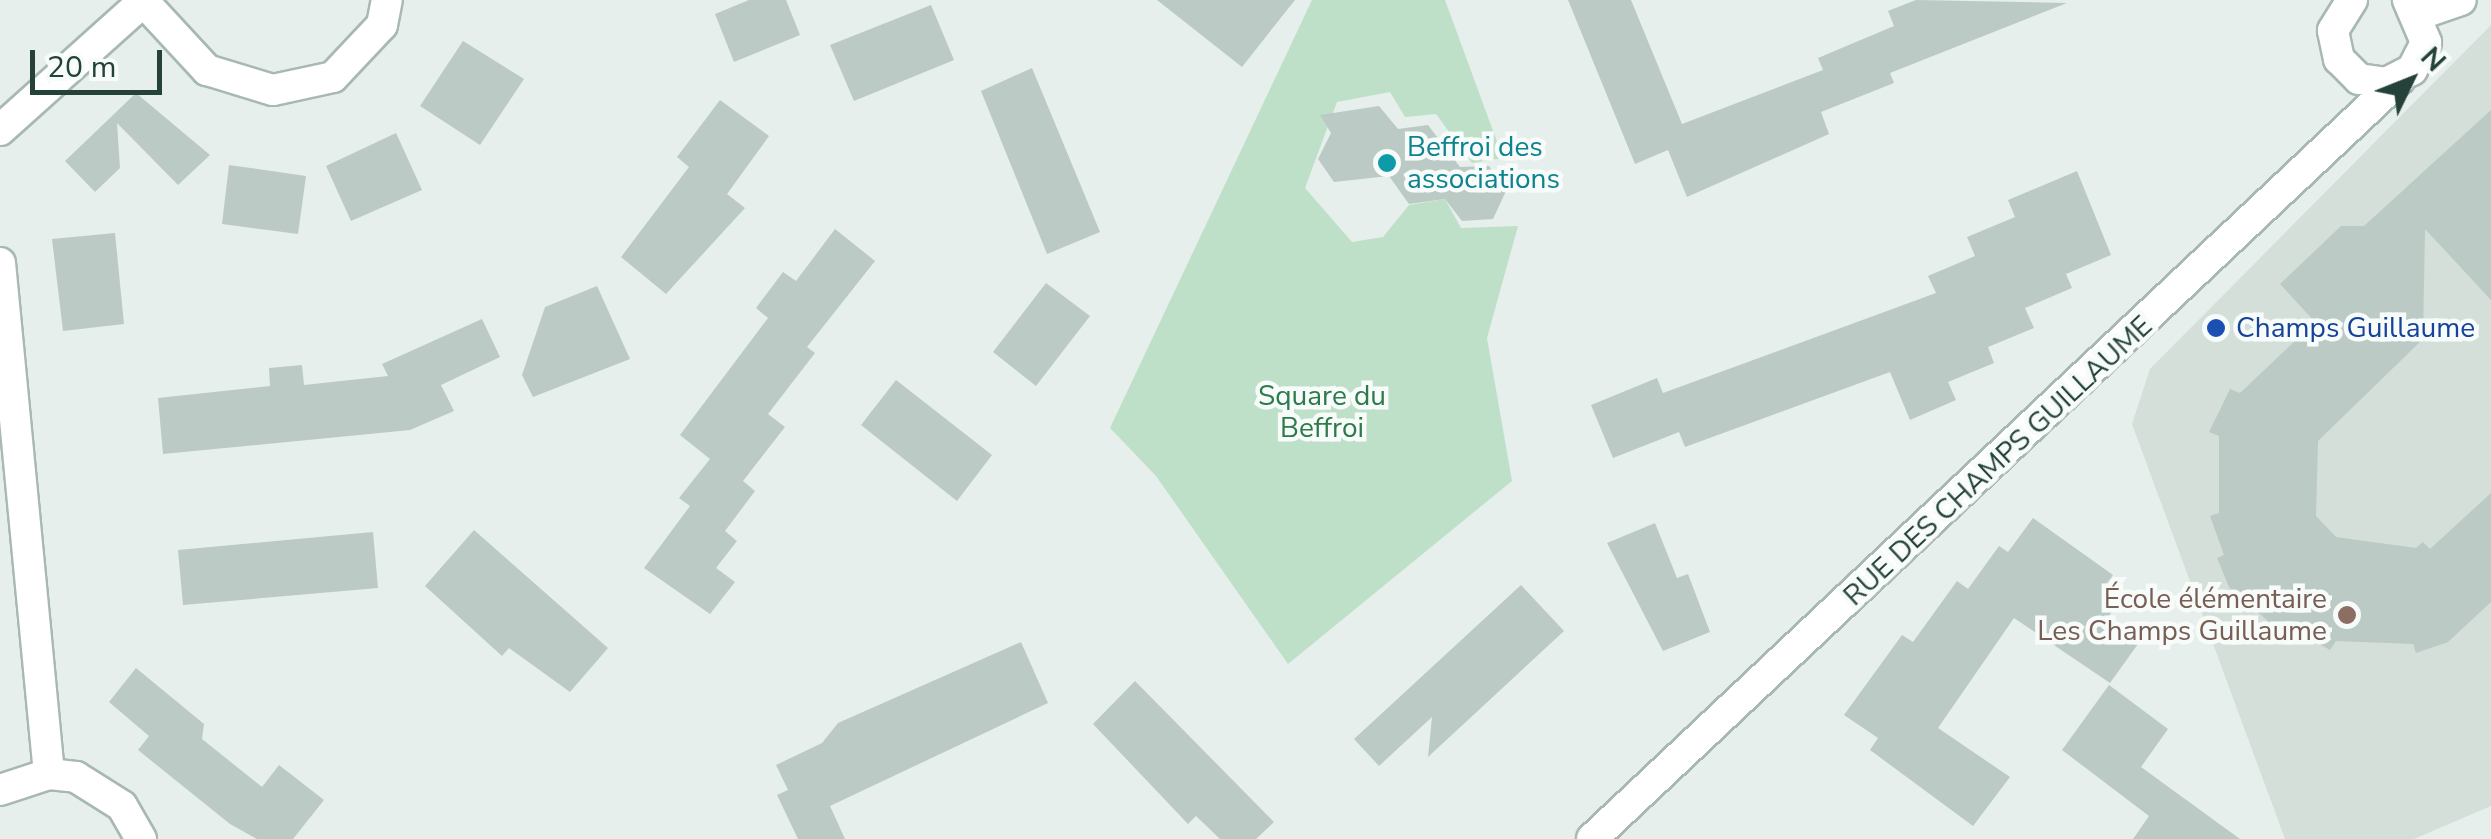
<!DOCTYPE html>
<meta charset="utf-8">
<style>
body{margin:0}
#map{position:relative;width:2491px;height:839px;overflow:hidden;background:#e6efeb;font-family:"Nunito Sans",sans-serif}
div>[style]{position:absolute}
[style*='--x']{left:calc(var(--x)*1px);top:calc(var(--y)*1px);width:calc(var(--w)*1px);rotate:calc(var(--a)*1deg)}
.built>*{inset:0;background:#d4dfda}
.green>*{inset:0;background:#bfe0c8}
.building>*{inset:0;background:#bbcac4}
.roads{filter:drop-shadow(2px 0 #a8b8b2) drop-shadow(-2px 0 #a8b8b2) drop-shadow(0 2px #a8b8b2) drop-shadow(0 -2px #a8b8b2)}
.minor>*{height:30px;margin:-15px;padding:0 15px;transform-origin:15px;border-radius:15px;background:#fff}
.dots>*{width:28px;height:28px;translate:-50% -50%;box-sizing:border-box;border:5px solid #f7fbf9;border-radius:50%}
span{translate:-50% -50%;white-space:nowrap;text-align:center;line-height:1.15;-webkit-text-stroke:9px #f7fbf9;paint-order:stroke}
.culture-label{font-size:28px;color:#0d838f}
.left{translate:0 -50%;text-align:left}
.transit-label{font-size:28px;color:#164399}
.park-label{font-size:28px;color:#2d7a4b}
.street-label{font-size:28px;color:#24423a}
.education-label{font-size:28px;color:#785e54}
.right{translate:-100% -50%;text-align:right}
.north{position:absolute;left:2361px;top:30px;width:100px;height:100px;-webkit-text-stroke:8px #f7fbf9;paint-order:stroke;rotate:47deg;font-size:28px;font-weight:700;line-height:40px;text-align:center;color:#24423a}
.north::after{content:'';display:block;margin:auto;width:35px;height:45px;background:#24423a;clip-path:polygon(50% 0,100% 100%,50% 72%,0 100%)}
.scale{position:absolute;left:30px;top:50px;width:132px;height:45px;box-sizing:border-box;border:5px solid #24423a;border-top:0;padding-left:12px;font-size:30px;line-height:35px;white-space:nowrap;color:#24423a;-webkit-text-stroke:8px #f7fbf9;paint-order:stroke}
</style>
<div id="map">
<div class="built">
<div style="clip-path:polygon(2491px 25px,2491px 806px,2414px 839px,2285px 839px,2132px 424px,2150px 369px)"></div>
</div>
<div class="green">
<div style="clip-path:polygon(1312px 0,1445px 0,1503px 158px,1472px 163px,1436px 114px,1405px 117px,1390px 92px,1337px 102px,1305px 188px,1352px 242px,1383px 237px,1409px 205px,1445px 199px,1461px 228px,1518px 226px,1487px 338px,1512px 481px,1288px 664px,1156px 476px,1110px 428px)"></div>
</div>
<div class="building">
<div style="clip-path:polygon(749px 0,786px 0,800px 35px,734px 62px,715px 14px)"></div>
<div style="clip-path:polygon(1157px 0,1295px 0,1242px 67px)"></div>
<div style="clip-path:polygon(1568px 0,1631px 0,1682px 124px,1823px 70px,1818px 58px,1894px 26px,1888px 11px,1916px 0,2067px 3px,1890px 73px,1894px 83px,1821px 112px,1829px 134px,1687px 197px,1668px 150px,1635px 164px)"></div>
<div style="clip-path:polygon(931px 5px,954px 60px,854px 101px,830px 45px)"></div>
<div style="clip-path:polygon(463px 41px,524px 79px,480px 145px,420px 106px)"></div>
<div style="clip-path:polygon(1032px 68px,1100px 232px,1047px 254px,981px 91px)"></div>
<div style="clip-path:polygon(136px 93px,210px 155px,178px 185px,117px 123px,120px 168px,95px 192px,65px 161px)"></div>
<div style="clip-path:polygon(720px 100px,769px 136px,727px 194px,745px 208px,666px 294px,621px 257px,689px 167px,677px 157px)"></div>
<div style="clip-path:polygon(1379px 106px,1398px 129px,1428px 125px,1460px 167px,1489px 166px,1506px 191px,1493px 219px,1462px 221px,1445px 199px,1409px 204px,1389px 176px,1334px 182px,1318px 159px,1331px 133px,1320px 115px)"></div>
<div style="clip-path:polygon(2491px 110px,2491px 300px,2425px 229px,2423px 339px,2318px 441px,2316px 516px,2336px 537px,2416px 548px,2423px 542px,2430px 549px,2491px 493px,2491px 602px,2448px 642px,2416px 653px,2413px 644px,2336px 641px,2330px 650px,2291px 628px,2286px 637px,2229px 587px,2217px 558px,2224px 555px,2210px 516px,2219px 513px,2219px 436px,2209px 432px,2230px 389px,2240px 393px,2315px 322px,2280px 284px,2341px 226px,2364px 226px)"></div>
<div style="clip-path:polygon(396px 133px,422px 190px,351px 221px,326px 166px)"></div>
<div style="clip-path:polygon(229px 165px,306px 176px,298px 234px,222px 224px)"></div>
<div style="clip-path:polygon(2077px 171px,2111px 255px,2066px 274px,2072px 288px,2025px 308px,2034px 328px,1988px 347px,1994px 363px,1948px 382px,1956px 400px,1910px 420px,1890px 372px,1685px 447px,1679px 432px,1613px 458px,1591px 405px,1657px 378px,1663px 393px,1936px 293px,1928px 276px,1975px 256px,1967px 237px,2015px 217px,2008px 200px)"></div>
<div style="clip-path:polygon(835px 229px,875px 261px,807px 347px,815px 353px,768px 414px,785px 427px,743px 481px,755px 491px,725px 531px,737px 541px,716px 568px,735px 582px,710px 614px,644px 568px,690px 506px,679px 498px,710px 459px,680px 435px,768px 318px,756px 308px,783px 272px,796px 281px)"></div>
<div style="clip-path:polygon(115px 233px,124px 324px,63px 331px,52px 239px)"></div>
<div style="clip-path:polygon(1046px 283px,1090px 316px,1036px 386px,993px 352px)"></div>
<div style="clip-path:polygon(597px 286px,630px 359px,533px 397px,522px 375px,545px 307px)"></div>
<div style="clip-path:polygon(482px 319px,500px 357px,441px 385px,454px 411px,410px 430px,163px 454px,158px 398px,270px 386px,269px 368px,302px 365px,304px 385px,388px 376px,382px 364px)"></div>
<div style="clip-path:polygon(896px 380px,992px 455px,957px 501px,861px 425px)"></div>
<div style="clip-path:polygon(2033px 518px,2113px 575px,2102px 590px,2119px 602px,2106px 620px,2138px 644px,2110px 683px,2014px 618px,1938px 728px,2010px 777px,1973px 826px,1870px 750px,1878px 738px,1844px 715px,1902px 635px,1913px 642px,1957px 581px,1968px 589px,1999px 546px,2008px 552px)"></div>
<div style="clip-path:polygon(1655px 523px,1677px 578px,1688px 574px,1710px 632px,1663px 651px,1607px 543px)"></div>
<div style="clip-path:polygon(474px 530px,608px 648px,570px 692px,509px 648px,502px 656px,425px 586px)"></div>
<div style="clip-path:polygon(373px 532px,378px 588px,183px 605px,178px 550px)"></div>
<div style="clip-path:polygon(1521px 585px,1564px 631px,1428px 757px,1432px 717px,1379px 766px,1354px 739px)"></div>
<div style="clip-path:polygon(1021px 642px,1048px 703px,830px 806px,845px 839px,798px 839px,777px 795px,788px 790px,776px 765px,822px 743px,838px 723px)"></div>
<div style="clip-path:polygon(136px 668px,204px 724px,202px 739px,262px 787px,279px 765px,324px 800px,293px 839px,257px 839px,230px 824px,138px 750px,149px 736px,109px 702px)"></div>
<div style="clip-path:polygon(1135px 681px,1274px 822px,1256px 839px,1220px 839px,1196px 816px,1188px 824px,1093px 724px)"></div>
<div style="clip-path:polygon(2109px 685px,2168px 729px,2141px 767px,2240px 839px,2133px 839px,2149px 816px,2062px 750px)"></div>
</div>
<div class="roads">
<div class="minor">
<div style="--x:2352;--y:0;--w:36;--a:122"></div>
<div style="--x:2333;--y:31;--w:29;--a:78"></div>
<div style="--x:2339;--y:59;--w:28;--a:45"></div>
<div style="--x:2359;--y:79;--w:27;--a:8"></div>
<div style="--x:2386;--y:83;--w:29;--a:-27"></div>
<div style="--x:2412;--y:70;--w:31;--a:-63"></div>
<div style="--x:2426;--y:42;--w:46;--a:-113.2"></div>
<div style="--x:144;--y:2;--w:93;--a:47.2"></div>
<div style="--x:207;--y:70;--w:69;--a:16.9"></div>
<div style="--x:273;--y:90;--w:61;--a:-12.2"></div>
<div style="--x:333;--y:77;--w:71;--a:-46.7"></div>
<div style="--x:382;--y:25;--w:25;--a:-79"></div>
<div style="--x:2420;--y:14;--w:43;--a:-18.9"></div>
<div style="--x:0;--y:130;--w:195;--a:-41.9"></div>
<div style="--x:0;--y:263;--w:513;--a:84.52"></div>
<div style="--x:0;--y:790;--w:52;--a:-18.1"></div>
<div style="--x:49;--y:774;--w:27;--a:6"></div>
<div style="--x:76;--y:777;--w:54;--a:32.2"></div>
<div style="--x:122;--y:806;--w:38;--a:60"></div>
<div style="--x:1592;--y:839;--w:1109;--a:-43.25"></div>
</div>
</div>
<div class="dots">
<div style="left:1387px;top:163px;background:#0f9aa8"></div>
<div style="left:2216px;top:328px;background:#1a4fb4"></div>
<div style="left:2347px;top:615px;background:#8d6e63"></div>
</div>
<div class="culture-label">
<span class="left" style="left:1407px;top:163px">Beffroi des<br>associations</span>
</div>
<div class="transit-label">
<span class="left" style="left:2236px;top:328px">Champs Guillaume</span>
</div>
<div class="park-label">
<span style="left:1322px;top:412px">Square du<br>Beffroi</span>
</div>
<div class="street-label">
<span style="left:1998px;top:461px;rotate:-43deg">RUE DES CHAMPS GUILLAUME</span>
</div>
<div class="education-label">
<span class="right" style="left:2327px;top:615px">École élémentaire<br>Les Champs Guillaume</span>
</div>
<div class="north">N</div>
<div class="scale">20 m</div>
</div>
